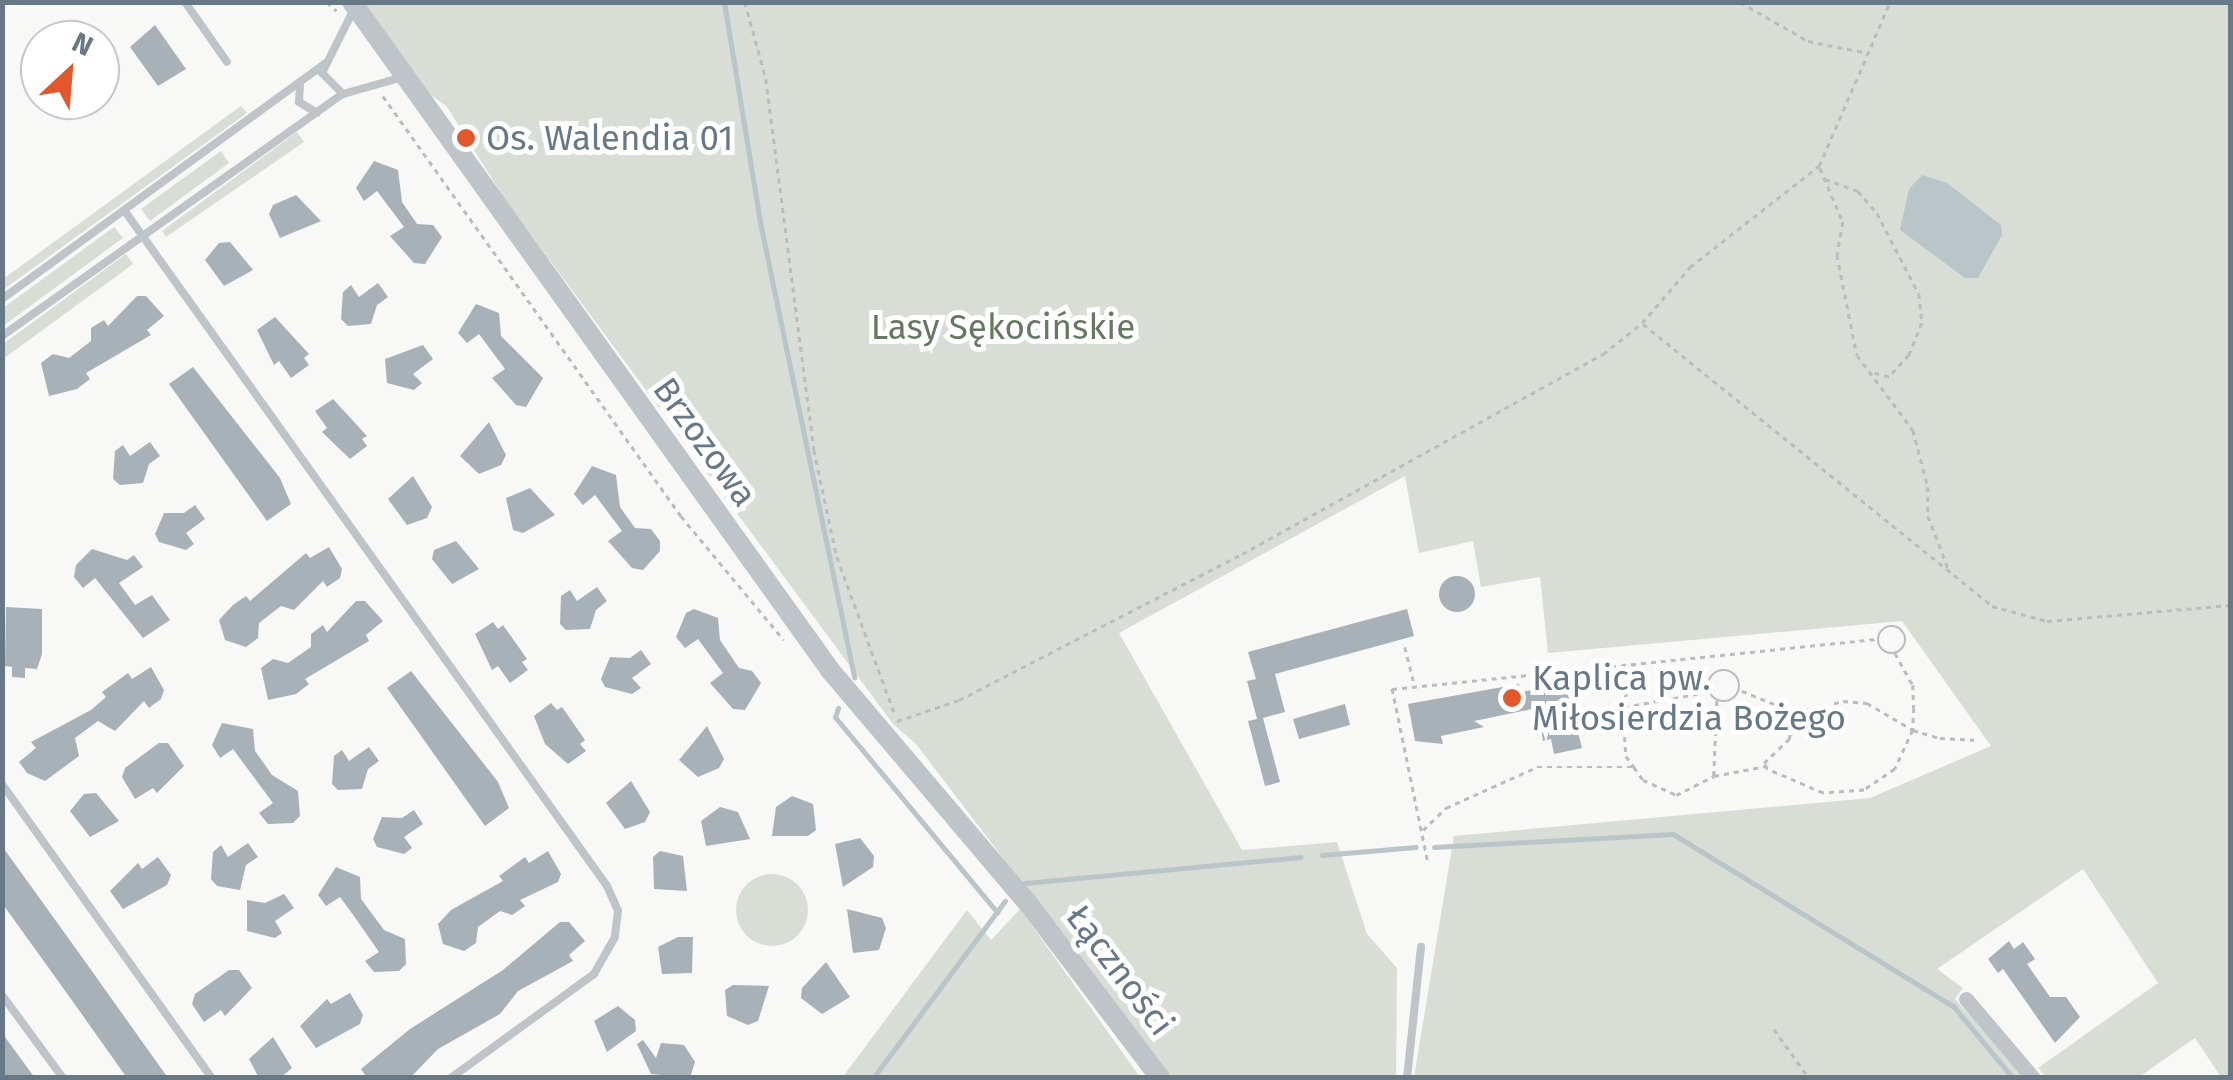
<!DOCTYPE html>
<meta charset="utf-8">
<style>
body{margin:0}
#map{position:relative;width:2233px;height:1080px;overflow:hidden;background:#f8f8f6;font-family:"Fira Sans",sans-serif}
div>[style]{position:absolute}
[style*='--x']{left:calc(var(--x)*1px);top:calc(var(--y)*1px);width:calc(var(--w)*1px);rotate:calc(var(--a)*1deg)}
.green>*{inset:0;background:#d8ddd5}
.round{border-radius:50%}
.water>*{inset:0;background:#bac5ca}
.stream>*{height:5px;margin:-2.5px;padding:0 2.5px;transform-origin:2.5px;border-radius:2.5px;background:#bac5ca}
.building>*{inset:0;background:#a8b1b7}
.path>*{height:2.5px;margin-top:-1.25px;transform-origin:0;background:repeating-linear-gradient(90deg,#b9bdc0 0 5px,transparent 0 10px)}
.path>.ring{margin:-1.25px;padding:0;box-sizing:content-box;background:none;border:2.5px solid #b9bdc0;border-radius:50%}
.service>*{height:8px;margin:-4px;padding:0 4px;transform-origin:4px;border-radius:4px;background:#bfc4c8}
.minor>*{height:15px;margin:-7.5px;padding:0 7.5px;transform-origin:7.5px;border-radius:7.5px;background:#bfc4c8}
.tertiary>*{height:20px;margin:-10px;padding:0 10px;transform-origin:10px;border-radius:10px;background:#bfc4c8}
.dots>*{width:28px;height:28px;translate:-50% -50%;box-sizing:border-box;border:5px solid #fff;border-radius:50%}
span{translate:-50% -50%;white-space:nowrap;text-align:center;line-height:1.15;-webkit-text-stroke:10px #fff;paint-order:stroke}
.poi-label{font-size:35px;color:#677886}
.left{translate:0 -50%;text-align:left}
.park-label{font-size:35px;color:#667862}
.street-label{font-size:35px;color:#677886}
.frame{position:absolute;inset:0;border:5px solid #677886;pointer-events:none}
.north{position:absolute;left:20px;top:20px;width:100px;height:100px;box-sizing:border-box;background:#fff;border:2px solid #c2c9cf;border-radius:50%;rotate:26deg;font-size:28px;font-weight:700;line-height:40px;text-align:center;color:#677886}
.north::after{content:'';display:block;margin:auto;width:35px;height:45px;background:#e2572c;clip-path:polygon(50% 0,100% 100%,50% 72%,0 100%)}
</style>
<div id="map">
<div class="green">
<div style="clip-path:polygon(358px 3px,2230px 3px,2230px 1077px,2221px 1077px,2195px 1038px,2139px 1077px,2046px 1077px,2038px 1068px,2158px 983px,2083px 869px,1937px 969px,1963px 988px,1955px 999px,2025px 1077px,1414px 1077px,1454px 836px,1870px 798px,1991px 746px,1902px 621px,1548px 653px,1540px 577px,1481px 587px,1473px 541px,1419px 553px,1405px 476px,1119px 633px,1242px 850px,1337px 842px,1367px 934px,1397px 968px,1396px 1077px,1170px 1077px,916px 744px,893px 724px,506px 201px,447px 107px,419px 86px)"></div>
<div style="clip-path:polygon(241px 106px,247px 113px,3px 290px,3px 279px)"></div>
<div style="clip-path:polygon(297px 132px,304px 142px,166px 237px,162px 231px)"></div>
<div style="clip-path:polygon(221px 151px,229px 163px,150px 221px,141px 209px)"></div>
<div style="clip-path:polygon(114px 227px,123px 238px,3px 326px,3px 308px)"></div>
<div style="clip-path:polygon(126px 254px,133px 264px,3px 359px,3px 344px)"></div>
<div class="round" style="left:736px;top:874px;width:72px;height:72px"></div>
<div style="clip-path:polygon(1020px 909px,1140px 1077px,842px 1078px,967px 910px,991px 940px)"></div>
</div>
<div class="water">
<div style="clip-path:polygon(1922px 175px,1947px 183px,2001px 225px,2002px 235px,1978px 278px,1965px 278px,1900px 230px,1909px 189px)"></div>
</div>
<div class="stream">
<div style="--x:724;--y:2;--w:228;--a:80.7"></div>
<div style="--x:761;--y:227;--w:460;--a:78.3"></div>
<div style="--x:838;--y:708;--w:9;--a:108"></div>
<div style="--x:835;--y:717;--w:254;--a:50.3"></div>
<div style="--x:1434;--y:847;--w:239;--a:-3.1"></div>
<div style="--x:1673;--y:834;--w:330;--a:31.6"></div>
<div style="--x:1954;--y:1007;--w:92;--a:50.3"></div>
<div style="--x:1322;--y:855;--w:94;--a:-4.9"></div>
<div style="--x:1025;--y:883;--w:277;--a:-5.4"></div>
<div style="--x:873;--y:1078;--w:221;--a:-53.3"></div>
</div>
<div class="building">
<div style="clip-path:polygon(155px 25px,186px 69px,158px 86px,130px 47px)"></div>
<div style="clip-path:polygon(374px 161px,398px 170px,402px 202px,417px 224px,433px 225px,442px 237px,425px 264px,414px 263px,390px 236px,404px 227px,377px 191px,364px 201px,356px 188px)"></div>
<div style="clip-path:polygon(296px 195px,321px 221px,280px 238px,269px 214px,273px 205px)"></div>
<div style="clip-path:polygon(230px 242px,253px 270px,224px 286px,205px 260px,219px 243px)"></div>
<div style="clip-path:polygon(378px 283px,388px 297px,377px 305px,371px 324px,348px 326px,341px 319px,343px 292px,351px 285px,359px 297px)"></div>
<div style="clip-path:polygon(137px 296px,146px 296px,164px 316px,147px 330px,151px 335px,86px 373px,90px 379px,77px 389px,49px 396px,41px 363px,53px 354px,69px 358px,91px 341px,91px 328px,104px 320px,108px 326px)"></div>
<div style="clip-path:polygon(476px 304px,499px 313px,501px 336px,543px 378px,526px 407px,516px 405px,492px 378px,505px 369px,479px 334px,467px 343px,458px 333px)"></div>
<div style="clip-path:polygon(275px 317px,309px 354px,304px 358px,309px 365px,291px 378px,279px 361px,274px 365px,257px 330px)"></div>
<div style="clip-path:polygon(423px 345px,433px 359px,413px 374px,422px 383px,414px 390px,387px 383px,385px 359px)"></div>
<div style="clip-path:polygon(193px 367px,280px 478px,291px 504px,267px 521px,169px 384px)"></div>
<div style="clip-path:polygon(333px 399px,367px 436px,362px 439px,367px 446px,350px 459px,322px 432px,327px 428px,315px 411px)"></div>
<div style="clip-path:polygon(489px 422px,506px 455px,501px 465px,479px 474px,460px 456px)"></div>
<div style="clip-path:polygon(150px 442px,160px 456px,149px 464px,143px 483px,120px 485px,113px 479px,115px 451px,123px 445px,130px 456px)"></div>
<div style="clip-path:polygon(592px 466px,616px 475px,620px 507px,635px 528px,651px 529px,660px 541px,660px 551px,643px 570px,632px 568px,608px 541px,622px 531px,595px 495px,583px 505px,574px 494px)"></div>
<div style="clip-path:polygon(413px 476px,432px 507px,427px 518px,407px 525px,388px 499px)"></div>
<div style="clip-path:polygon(530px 488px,555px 515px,523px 533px,513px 530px,506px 498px)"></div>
<div style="clip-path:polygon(195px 505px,205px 519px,186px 533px,194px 544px,186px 550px,159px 542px,155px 534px,164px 513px,184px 513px)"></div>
<div style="clip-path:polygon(456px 541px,479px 569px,452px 584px,432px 559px,434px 550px)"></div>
<div style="clip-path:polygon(329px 547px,342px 569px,340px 578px,327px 587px,323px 581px,294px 610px,281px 606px,259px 623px,258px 638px,246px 647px,225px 640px,219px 620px,233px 605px,246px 596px,250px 601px,306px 553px,310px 558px)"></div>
<div style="clip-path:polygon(92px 549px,127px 560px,134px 555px,143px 567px,119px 583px,135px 605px,152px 595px,170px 620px,143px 638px,95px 578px,83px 588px,74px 577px,76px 565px)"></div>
<div class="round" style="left:1439px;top:576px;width:36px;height:36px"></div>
<div style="clip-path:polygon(597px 587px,607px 601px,596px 610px,590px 629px,566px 630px,560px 624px,561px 596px,570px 590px,577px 601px)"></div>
<div style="clip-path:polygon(356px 601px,365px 601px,383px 621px,366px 635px,369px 641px,305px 679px,309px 684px,296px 694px,268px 700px,261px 668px,273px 659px,288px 663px,311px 647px,311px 634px,323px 625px,327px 632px)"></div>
<div style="clip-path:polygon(6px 607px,42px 609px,42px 654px,37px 669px,25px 668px,25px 678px,12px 677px,12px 667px,5px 666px)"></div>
<div style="clip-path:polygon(694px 609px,718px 618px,720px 640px,739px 668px,752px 671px,761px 683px,745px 710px,733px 709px,710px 683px,723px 673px,698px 639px,685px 648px,676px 637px,686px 613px)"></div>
<div style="clip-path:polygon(1407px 609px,1414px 636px,1275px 674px,1285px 712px,1263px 718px,1280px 782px,1265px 786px,1248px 721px,1257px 719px,1247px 681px,1256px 679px,1248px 652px)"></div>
<div style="clip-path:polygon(493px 622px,498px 629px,503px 625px,527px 659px,522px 662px,528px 670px,510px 683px,498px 666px,492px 670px,475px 634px)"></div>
<div style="clip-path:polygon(641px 650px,651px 664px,632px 678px,641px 688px,632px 694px,605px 687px,601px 679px,610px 657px,630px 658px)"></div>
<div style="clip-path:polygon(151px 667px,164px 690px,161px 699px,149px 708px,144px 701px,115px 731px,98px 721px,75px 738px,79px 756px,45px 781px,27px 773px,19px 762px,36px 748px,31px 742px,91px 710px,106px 697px,102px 692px,128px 673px,132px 679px)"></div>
<div style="clip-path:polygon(411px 671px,498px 782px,509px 808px,485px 826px,387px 688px)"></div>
<div style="clip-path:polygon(1519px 684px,1521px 692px,1565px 684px,1582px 748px,1554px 754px,1551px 739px,1543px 741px,1537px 708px,1474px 721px,1484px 727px,1441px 736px,1443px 744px,1415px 741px,1408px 704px)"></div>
<div style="clip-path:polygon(551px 703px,557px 710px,562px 707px,585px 740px,580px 744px,586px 751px,568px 764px,545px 744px,534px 716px)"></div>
<div style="clip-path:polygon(1345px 704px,1350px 725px,1299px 739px,1293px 719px)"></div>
<div style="clip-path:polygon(222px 723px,253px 729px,255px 751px,272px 775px,298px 791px,300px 816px,293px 823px,268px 824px,259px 813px,273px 803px,247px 768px,233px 749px,220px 758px,212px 745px)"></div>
<div style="clip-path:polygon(707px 726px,724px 759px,719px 768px,698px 777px,679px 760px)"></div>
<div style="clip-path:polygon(159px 743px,168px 743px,184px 766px,157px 793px,153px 788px,135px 799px,122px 777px,125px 768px)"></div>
<div style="clip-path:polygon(369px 747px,379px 761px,368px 769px,362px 789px,338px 790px,332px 784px,334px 756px,342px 750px,349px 761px)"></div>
<div style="clip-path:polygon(631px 781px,650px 812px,645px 822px,625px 829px,606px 803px)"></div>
<div style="clip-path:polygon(96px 793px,119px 821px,90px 837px,70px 811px,84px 794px)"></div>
<div style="clip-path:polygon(792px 796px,813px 804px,816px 830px,808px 836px,772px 836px,776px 807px)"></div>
<div style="clip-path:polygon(720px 807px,738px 812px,750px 839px,706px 846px,701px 821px)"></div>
<div style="clip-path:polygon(414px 810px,423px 824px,404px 837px,412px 848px,404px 854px,377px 847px,373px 839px,382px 817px,402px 818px)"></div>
<div style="clip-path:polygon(860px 838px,874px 856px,873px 867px,843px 887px,835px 844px)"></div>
<div style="clip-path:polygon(248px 843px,258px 857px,246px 865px,240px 890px,217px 886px,211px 879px,213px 852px,221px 845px,228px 857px)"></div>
<div style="clip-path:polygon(2px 846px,79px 953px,168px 1078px,127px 1078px,76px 1006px,2px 903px)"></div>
<div style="clip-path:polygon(548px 851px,561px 874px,558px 882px,520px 900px,525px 906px,512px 915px,500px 911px,478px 927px,476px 943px,464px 951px,443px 944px,438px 924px,451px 910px,503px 881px,499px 876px,525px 857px,529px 863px)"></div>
<div style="clip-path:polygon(660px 851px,683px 856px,687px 891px,654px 889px,653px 857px)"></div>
<div style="clip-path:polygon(158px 857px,171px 875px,167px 885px,123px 909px,110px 891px,138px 863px,142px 869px)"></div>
<div style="clip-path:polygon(336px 867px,360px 877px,361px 899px,384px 930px,405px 939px,406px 964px,399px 971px,374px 972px,365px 961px,379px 952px,354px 916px,340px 897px,326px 906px,318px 895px)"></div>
<div style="clip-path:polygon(284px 894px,294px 908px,275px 921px,282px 933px,275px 938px,247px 931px,247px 900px,265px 903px)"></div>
<div style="clip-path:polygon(847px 909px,882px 918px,886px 928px,879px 950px,853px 953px)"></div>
<div style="clip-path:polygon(560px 922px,569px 922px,585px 941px,569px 955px,573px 961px,518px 991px,500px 1014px,438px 1049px,410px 1078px,367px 1078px,361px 1069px,410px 1029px,503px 970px)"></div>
<div style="clip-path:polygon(678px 937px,693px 937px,692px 973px,662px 974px,658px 947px)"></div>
<div style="clip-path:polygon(2009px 941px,2014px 949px,2023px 942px,2035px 959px,2027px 964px,2050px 997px,2066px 997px,2080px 1017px,2055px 1043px,2003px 969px,1998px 973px,1988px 959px)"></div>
<div style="clip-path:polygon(826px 962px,850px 997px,822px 1014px,801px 998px,802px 988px)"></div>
<div style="clip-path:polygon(229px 970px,239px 970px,252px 988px,225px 1016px,221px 1010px,204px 1022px,192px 1004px,195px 994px)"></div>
<div style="clip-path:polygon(733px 985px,769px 986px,758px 1021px,748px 1025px,727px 1016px,725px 990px)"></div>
<div style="clip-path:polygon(350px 993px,363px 1015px,360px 1024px,316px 1048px,300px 1026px,327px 999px,331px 1004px)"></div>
<div style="clip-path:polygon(618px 1006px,635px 1020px,636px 1031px,607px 1052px,594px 1021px)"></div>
<div style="clip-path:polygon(2px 1033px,35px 1078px,2px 1078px)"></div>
<div style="clip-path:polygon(273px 1037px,292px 1068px,280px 1078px,259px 1078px,249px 1059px)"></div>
<div style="clip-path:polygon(643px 1040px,656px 1058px,661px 1043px,684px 1045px,695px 1062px,690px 1078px,651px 1074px,637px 1044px)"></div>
</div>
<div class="path">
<div style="--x:327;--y:2;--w:13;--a:42"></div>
<div style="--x:745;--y:2;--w:80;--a:74.7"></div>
<div style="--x:766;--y:79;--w:374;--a:82.6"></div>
<div style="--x:814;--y:450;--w:109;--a:77.9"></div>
<div style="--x:837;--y:557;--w:168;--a:69.8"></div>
<div style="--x:1740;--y:2;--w:78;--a:29.8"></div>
<div style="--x:1808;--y:41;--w:61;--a:11.3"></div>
<div style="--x:383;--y:96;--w:515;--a:54.64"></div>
<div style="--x:681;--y:516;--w:161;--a:50.3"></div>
<div style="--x:1820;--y:168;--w:59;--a:66.9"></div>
<div style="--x:1843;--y:222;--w:34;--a:100"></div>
<div style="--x:1837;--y:255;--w:102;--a:78.7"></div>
<div style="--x:1857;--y:355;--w:94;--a:53.3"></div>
<div style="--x:1913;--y:430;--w:59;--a:75.3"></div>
<div style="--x:1928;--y:487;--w:29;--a:90"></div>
<div style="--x:1928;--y:516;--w:61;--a:68.9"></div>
<div style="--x:1825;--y:179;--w:35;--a:20"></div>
<div style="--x:1858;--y:191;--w:29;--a:49"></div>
<div style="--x:1877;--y:213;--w:91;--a:62.6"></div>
<div style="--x:1919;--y:294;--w:29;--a:84"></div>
<div style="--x:1922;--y:323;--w:35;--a:112"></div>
<div style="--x:1909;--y:355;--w:30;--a:132"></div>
<div style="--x:1889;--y:377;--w:16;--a:-166"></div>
<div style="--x:1643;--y:324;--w:449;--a:38.9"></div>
<div style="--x:1992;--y:606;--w:57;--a:15.3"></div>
<div style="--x:2047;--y:621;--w:184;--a:-5"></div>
<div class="ring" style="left:1878px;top:626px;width:25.5px;height:25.5px"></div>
<div style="--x:1405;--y:647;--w:38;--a:76"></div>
<div style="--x:1895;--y:653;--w:37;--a:61"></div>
<div style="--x:1913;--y:685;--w:23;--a:88"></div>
<div style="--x:1914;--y:708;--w:22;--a:93"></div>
<div style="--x:1913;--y:730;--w:43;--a:114.8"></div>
<div style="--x:1895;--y:769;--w:37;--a:146"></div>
<div style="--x:1864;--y:790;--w:41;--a:175.8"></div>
<div style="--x:1823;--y:793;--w:61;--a:-156.8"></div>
<div style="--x:1767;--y:769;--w:7;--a:-117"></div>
<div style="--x:1764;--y:763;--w:35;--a:-44"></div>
<div style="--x:1789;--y:739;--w:27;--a:-77"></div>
<div style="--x:1795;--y:713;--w:49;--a:-14"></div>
<div style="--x:1843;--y:701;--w:24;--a:5"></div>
<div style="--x:1867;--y:703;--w:53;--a:30.4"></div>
<div style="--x:1913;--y:730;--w:28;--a:17"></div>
<div style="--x:1940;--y:738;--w:34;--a:3"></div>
<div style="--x:1635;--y:663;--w:46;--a:105.3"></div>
<div style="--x:1623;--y:707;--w:49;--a:86.5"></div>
<div style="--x:1626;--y:756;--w:14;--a:54"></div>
<div style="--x:1634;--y:767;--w:16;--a:55"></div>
<div style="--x:1643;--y:780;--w:36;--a:24"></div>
<div style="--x:1676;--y:795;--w:42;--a:-26.6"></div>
<div class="ring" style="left:1708px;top:670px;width:29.5px;height:29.5px"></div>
<div style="--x:1742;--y:691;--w:56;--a:22"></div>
<div style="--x:1717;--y:701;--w:75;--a:92.3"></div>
<div style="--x:1714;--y:776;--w:53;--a:-10.9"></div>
<div style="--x:1624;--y:707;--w:84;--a:-10.2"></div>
<div style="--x:897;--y:721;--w:65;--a:-18.7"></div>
<div style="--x:959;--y:700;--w:318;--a:-27.3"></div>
<div style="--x:1242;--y:554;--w:413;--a:-29"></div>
<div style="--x:1603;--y:354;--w:50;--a:-38.5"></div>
<div style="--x:1642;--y:323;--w:74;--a:-49.4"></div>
<div style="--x:1690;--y:267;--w:164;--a:-38.1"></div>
<div style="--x:1819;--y:166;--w:179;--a:-66.6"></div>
<div style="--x:1423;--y:830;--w:32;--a:-44"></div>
<div style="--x:1446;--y:808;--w:100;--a:-24.3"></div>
<div style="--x:1537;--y:767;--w:97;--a:0"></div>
<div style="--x:1427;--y:860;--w:175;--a:-101.6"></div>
<div style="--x:1392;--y:689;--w:489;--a:-5.9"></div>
<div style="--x:1774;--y:1029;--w:60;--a:54.5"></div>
</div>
<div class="service">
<div style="--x:185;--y:2;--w:73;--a:55"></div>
<div style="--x:300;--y:83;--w:19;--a:93"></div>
<div style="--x:299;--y:102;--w:21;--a:31"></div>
<div style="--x:343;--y:94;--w:30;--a:-135"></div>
<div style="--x:322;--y:73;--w:69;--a:-63.4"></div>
<div style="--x:124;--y:210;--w:831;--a:54.45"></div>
<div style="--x:607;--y:886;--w:27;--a:66"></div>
<div style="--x:618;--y:911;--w:26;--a:97"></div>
<div style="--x:615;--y:937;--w:43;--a:119.6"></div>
<div style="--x:594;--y:974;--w:177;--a:144"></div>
<div style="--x:2;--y:299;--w:402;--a:-36.1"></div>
<div style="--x:2;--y:336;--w:418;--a:-35.4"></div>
<div style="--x:343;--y:94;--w:62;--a:-15.8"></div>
<div style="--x:2;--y:784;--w:361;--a:54.5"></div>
<div style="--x:2;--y:995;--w:103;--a:53.7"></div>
<div style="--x:1407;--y:1078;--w:132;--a:-83.9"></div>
</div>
<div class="minor">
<div style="--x:1966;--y:999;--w:104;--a:49.7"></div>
</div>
<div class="tertiary">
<div style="--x:352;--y:2;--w:821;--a:54.41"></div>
<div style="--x:830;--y:670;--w:304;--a:49.7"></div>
<div style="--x:1027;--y:902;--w:221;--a:52.9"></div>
</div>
<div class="dots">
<div style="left:466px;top:138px;background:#e2572c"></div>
<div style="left:1512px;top:698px;background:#e2572c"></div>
</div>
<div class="poi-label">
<span class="left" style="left:486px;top:138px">Os. Walendia 01</span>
<span class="left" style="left:1532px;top:698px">Kaplica pw.<br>Miłosierdzia Bożego</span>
</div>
<div class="park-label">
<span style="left:1003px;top:327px">Lasy Sękocińskie</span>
</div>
<div class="street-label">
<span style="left:705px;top:442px;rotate:54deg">Brzozowa</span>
<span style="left:1120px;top:970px;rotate:53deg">Łączności</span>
</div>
<div class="frame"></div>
<div class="north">N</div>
</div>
